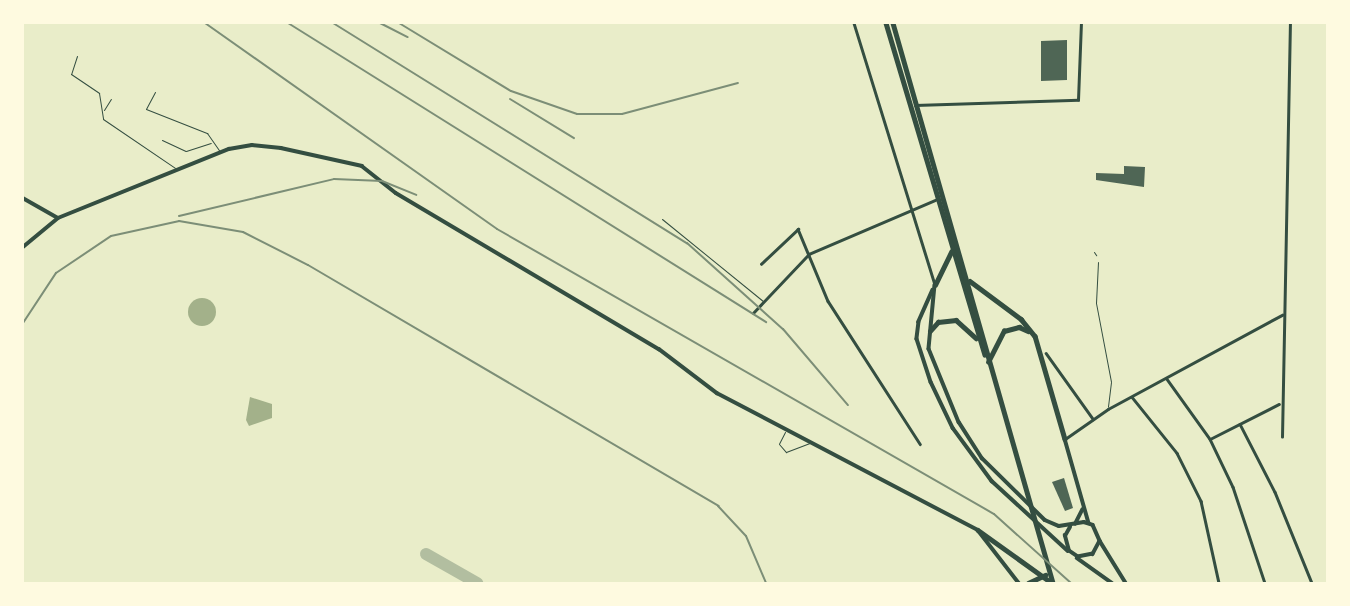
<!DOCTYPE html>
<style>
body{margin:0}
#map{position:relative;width:1350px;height:606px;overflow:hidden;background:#e9edc9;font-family:"Exo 2",sans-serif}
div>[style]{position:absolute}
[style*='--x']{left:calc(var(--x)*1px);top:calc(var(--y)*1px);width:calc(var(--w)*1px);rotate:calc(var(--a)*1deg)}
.water>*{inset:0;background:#a3b18a}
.round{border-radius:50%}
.taxiway>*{height:12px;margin:-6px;padding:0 6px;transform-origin:6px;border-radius:6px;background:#b2bea0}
.building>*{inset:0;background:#4f6655}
.service>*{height:1px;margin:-0.5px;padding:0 0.5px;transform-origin:0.5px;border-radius:0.5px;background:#344e41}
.minor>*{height:2.5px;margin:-1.25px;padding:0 1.25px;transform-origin:1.25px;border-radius:1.25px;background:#344e41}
.tertiary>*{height:3.5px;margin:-1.75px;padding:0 1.75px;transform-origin:1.75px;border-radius:1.75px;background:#344e41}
.primary>*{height:4.5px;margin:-2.25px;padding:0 2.25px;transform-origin:2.25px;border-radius:2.25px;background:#344e41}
.rail>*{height:2px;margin:-1px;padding:0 1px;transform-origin:1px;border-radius:1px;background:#7c8e77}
span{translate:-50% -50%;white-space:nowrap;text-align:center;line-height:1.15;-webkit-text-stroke:5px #fefae0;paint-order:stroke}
.frame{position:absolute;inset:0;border:24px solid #fefae0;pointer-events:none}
</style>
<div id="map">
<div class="water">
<div class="round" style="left:188px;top:298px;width:28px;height:28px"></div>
<div style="clip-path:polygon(250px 397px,272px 404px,272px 418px,249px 426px,246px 420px)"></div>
</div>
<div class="taxiway">
<div style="--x:426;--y:554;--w:59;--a:29.6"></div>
</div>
<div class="building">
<div style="clip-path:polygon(1067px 40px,1067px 80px,1041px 81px,1041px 41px)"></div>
<div style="clip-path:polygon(1124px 166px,1145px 167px,1144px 187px,1096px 180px,1096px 173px,1124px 174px)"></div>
<div style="clip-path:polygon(1064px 478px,1073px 508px,1065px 511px,1052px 482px)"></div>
</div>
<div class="service">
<div style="--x:77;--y:56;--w:19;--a:108"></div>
<div style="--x:71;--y:74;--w:34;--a:34"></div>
<div style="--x:99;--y:93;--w:26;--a:81"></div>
<div style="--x:103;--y:119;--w:87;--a:34.2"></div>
<div style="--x:155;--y:92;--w:19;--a:118"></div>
<div style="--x:146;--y:109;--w:66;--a:21.5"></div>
<div style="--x:207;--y:133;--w:21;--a:55"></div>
<div style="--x:104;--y:110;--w:13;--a:-58"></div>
<div style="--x:162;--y:140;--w:26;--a:25"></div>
<div style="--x:186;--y:151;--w:26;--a:-18"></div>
<div style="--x:662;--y:219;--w:130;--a:39.1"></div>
<div style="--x:1094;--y:252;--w:4;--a:56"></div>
<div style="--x:1098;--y:262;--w:41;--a:92.8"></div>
<div style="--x:1096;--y:303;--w:80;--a:79.2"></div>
<div style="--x:1111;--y:382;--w:25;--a:97"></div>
<div style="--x:785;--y:432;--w:13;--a:117"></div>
<div style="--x:779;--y:444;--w:11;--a:49"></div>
<div style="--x:786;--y:452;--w:26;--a:-21"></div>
</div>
<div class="minor">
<div style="--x:854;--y:23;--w:273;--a:72.8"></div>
<div style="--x:915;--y:105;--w:163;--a:-1.8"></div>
<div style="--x:1078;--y:100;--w:77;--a:-87.8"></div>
<div style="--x:761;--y:264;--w:51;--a:-43.4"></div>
<div style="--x:798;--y:229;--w:78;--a:67.4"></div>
<div style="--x:828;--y:301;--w:170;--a:57.2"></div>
<div style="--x:753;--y:313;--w:81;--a:-46.5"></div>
<div style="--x:809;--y:254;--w:137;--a:-23.2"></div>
<div style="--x:1046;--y:353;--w:81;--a:54.5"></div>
<div style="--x:1167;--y:379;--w:74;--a:54.4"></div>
<div style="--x:1210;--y:439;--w:53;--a:64.4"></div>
<div style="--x:1233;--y:487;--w:101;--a:71.6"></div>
<div style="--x:1132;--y:397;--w:72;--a:51.2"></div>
<div style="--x:1177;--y:453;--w:54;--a:63.4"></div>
<div style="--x:1201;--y:501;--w:84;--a:77.6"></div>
<div style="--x:1240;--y:424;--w:76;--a:62.8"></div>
<div style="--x:1275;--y:492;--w:98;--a:67.9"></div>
<div style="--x:1282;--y:437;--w:414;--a:-88.9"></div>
<div style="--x:1065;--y:439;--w:52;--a:-34.9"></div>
<div style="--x:1108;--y:409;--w:198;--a:-28.4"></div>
<div style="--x:1210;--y:439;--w:77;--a:-26.9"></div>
</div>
<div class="tertiary">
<div style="--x:23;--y:198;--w:40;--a:29.7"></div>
<div style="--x:23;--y:247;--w:45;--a:-39.6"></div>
<div style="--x:58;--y:218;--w:184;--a:-22"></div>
<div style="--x:229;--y:149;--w:23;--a:-10"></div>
<div style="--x:252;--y:145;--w:29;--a:6"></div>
<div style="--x:281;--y:148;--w:83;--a:12.5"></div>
<div style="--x:362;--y:166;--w:43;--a:38.5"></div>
<div style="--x:396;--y:193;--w:306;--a:30.7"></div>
<div style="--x:659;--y:349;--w:73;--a:37.2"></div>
<div style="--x:717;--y:393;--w:295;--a:27.7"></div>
<div style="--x:978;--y:530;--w:67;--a:52.3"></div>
<div style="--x:935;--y:285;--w:64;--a:95.4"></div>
<div style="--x:929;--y:349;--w:79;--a:67.7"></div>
<div style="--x:959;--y:422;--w:43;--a:57.4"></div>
<div style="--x:982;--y:458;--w:88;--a:44.5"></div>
<div style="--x:1045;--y:520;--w:15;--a:23"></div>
<div style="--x:1059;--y:526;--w:25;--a:-9"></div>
<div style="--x:1084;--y:522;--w:9;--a:18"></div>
<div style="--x:1093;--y:525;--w:17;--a:66"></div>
<div style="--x:1100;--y:541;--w:15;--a:118"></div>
<div style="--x:1093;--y:554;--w:15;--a:169"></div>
<div style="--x:1078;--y:557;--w:11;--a:-146"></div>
<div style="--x:1069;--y:551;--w:16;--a:-105"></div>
<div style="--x:1065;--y:536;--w:10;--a:-61"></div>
<div style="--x:933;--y:290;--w:35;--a:114"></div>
<div style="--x:919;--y:322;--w:17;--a:97"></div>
<div style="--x:917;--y:339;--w:45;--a:72"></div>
<div style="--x:931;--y:382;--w:51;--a:64.4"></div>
<div style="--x:953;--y:428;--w:66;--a:53.7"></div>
<div style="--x:992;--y:481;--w:103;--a:42.6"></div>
<div style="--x:1065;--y:439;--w:87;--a:74.1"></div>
<div style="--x:1075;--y:524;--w:16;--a:-63"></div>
<div style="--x:1100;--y:541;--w:49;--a:58.2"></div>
<div style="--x:1077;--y:558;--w:43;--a:35.5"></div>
</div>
<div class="primary">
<div style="--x:886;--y:23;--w:346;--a:73.4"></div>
<div style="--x:893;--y:23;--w:582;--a:74.05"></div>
<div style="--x:970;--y:281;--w:64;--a:36.7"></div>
<div style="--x:1021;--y:319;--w:22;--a:51"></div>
<div style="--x:1035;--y:336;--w:107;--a:73.8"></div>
<div style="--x:935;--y:285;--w:37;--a:-64"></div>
<div style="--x:930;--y:331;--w:12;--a:-48"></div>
<div style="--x:938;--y:322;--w:18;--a:-6"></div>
<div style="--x:956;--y:320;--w:27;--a:42"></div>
<div style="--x:988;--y:362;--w:35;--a:-63"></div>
<div style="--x:1004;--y:331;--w:16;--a:-15"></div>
<div style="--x:1019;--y:327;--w:10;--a:24"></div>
<div style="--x:978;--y:530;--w:91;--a:35.6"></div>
<div style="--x:1028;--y:583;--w:19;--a:-25"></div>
</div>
<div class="rail">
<div style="--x:205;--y:23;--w:357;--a:35.2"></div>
<div style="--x:497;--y:229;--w:573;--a:29.83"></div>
<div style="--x:994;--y:514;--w:103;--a:41.9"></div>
<div style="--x:288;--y:23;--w:564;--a:32.03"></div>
<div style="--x:333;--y:23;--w:417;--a:31.9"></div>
<div style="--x:687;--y:243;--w:129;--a:41.9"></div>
<div style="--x:783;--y:329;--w:100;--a:49.5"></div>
<div style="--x:380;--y:23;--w:31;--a:27"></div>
<div style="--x:399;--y:23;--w:131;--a:31.3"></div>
<div style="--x:511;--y:91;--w:70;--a:19.2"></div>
<div style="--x:577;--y:114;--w:45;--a:0"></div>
<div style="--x:622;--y:114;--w:120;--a:-15"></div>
<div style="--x:433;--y:23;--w:35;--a:0"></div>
<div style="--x:510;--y:99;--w:75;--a:31.4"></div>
<div style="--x:179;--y:216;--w:159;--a:-13.4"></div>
<div style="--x:334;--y:179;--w:48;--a:2.4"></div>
<div style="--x:382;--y:181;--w:37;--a:22"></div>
<div style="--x:23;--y:323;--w:60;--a:-56.6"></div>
<div style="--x:56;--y:273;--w:66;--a:-33.9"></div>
<div style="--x:111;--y:236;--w:70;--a:-12.4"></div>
<div style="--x:179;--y:221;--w:65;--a:9.8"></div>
<div style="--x:243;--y:232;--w:73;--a:26.9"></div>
<div style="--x:308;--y:265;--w:476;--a:30.4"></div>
<div style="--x:718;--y:506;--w:41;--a:47"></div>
<div style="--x:746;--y:536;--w:51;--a:66.9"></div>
</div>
<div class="frame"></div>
</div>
